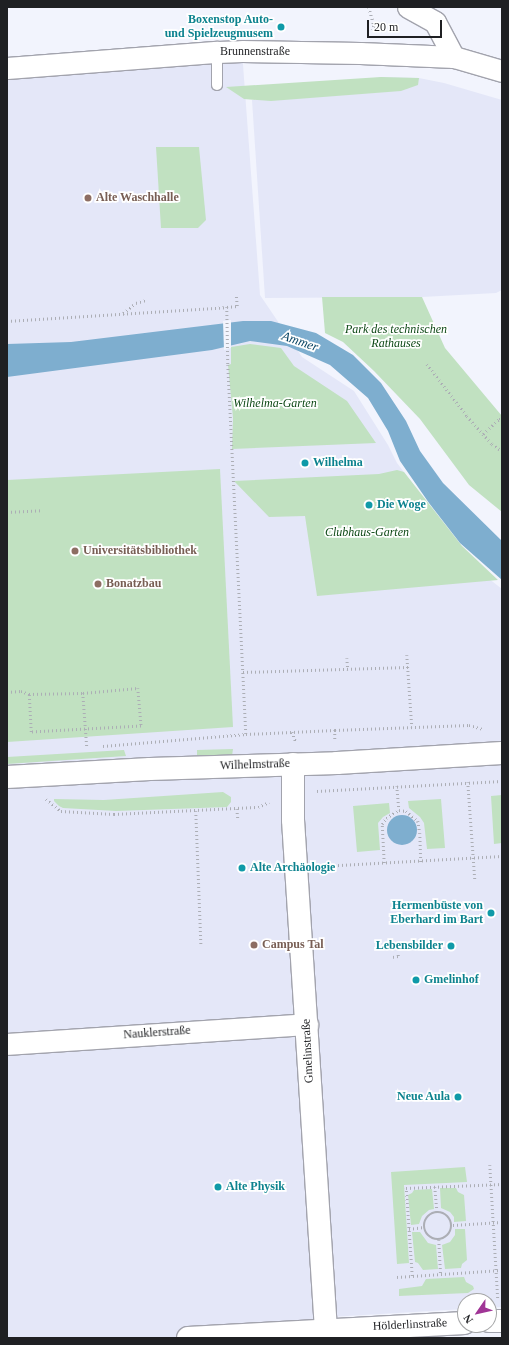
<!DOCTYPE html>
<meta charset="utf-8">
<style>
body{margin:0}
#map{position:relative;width:509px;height:1345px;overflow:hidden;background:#f2f4fd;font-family:Georgia,serif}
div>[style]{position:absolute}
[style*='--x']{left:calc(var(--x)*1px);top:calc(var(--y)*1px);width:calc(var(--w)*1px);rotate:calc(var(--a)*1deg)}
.built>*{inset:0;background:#e4e7f8}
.green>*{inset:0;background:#c1e1c1}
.water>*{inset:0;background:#7eaecf}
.round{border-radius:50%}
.pier>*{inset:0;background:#f2f4fd}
.path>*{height:2.5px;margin-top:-1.25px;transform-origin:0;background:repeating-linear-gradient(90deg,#acaeb5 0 1px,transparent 0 4px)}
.path>.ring{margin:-1.25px;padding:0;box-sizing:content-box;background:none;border:2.5px solid #acaeb5;border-radius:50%}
.roads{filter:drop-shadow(1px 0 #a2a3ad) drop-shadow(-1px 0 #a2a3ad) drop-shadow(0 1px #a2a3ad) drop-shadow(0 -1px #a2a3ad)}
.lane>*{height:10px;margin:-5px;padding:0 5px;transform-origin:5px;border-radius:5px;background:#fff}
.street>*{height:21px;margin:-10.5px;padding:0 10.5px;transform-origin:10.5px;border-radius:10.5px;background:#fff}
.secondary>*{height:22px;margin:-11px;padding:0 11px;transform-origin:11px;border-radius:11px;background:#fff}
.dots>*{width:11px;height:11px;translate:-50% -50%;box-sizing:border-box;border:2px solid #fff;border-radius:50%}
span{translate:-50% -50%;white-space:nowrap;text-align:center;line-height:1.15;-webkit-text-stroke:3.5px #fff;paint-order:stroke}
.culture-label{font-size:12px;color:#0d838f;font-weight:700}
.right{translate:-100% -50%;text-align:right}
.left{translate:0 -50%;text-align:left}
.street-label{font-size:12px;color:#1f2023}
.education-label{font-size:12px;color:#785e54;font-weight:700}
.park-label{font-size:12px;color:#0d4815;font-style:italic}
.water-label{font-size:13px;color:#003f5f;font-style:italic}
.frame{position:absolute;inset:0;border:8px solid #1f2023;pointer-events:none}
.north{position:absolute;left:457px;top:1293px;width:40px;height:40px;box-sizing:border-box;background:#fff;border:1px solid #a5a6a7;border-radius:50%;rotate:236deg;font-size:11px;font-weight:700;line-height:16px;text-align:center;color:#1f2023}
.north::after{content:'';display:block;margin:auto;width:14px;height:18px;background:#a03596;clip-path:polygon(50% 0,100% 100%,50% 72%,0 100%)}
.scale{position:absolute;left:367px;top:20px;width:75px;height:18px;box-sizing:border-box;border:2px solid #1f2023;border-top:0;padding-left:5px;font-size:12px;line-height:14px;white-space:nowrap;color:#1f2023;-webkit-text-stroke:3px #fff;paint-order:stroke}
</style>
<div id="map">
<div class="built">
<div style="clip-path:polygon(242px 51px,260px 295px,302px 357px,354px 391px,388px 445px,397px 463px,428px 504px,456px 553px,502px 589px,502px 1307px,489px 1308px,489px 1301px,465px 1301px,465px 1309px,313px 1318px,314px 1338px,7px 1338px,7px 68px)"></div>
<div style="clip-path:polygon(381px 77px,419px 78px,444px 83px,502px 100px,502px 290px,496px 293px,422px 297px,265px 298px,252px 100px)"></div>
</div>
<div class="green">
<div style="clip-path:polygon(381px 77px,419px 78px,418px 85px,401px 91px,271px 101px,244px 99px,226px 87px)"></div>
<div style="clip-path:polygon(156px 147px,199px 147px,206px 220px,198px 228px,161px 228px)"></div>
<div style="clip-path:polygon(322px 297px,422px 297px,445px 348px,502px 416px,502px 512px,469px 485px,420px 419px,374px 371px,343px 342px,325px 333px)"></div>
<div style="clip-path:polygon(250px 344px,281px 348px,294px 366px,347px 401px,376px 443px,232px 449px,233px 418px,228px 365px,231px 364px,231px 347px)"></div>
<div style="clip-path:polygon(220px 469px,233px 727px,7px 742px,7px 480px)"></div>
<div style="clip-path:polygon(397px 470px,404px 472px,462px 546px,498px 580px,317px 596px,305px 516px,269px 517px,234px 481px,379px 474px)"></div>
<div style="clip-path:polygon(233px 749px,232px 756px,197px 757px,197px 750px)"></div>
<div style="clip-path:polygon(124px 750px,126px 756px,7px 764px,7px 757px)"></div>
<div style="clip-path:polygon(223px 792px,231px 797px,231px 802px,227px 807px,116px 811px,63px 808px,59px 806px,54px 801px,54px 799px,104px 800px)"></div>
<div style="clip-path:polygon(502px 795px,502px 843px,494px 844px,491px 796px)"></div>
<div style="clip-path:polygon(441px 799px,445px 848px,427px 849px,424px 823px,420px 817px,409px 808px,408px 801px)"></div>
<div style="clip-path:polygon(389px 803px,390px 813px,383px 817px,378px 823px,380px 850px,357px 852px,353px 806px)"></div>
<div style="clip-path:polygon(465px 1167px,467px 1182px,404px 1185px,409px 1263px,397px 1264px,391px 1172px)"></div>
<div style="clip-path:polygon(440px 1188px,456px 1188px,458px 1192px,464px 1195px,466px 1221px,454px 1222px,454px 1217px,450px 1212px,441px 1208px)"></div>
<div style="clip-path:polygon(432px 1189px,434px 1209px,429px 1210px,422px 1216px,419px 1224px,411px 1225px,408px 1195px,412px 1193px,414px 1190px)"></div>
<div style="clip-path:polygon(455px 1229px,465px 1229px,467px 1260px,462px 1264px,461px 1268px,445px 1269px,442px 1245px,450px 1242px,455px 1235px)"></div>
<div style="clip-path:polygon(412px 1232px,420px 1232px,428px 1243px,436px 1245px,438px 1269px,423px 1270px,418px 1263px,415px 1262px)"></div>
<div style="clip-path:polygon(464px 1277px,466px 1282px,473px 1286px,474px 1289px,468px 1293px,399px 1296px,399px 1289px,422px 1286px,426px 1279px)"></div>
</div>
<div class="water">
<div style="clip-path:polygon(243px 321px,271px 321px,316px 333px,353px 355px,381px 383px,406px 421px,420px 451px,443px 483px,502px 541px,502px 580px,460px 543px,429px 503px,400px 461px,388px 431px,368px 398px,330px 365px,287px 346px,250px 341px,212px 350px,7px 377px,7px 344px,71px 342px)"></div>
<div class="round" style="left:387px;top:815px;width:30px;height:30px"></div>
</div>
<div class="pier">
<div style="clip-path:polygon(231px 320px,231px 348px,224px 350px,223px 321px)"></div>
</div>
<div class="path">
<div style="--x:369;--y:7;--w:20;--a:75"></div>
<div style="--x:374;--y:26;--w:4;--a:117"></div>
<div style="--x:227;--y:307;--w:10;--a:-6"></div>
<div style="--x:237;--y:306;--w:11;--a:-95"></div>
<div style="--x:123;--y:313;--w:16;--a:-38"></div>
<div style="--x:136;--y:303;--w:10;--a:-17"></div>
<div style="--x:7;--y:321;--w:220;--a:-3.6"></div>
<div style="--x:227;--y:307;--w:58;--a:89"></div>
<div style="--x:228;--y:365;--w:369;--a:87.2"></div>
<div style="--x:427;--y:364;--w:66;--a:52.4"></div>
<div style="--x:467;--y:416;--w:38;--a:48"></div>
<div style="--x:492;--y:444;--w:12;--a:35"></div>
<div style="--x:483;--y:434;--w:22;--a:-43"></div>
<div style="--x:499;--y:419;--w:3;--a:0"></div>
<div style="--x:7;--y:512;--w:35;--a:-3"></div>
<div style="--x:407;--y:655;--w:72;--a:86"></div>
<div style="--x:347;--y:658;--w:12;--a:85"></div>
<div style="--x:243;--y:672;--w:165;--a:-1.7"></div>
<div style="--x:138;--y:688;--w:38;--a:85"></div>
<div style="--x:141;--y:726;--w:110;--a:176.9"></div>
<div style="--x:31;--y:732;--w:38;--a:-93"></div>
<div style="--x:29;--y:694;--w:54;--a:-1.1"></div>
<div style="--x:83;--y:693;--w:55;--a:-5.2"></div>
<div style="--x:7;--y:692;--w:14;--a:-4"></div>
<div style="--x:21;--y:691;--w:9;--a:21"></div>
<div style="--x:83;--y:693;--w:54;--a:85.8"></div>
<div style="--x:335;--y:730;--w:9;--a:90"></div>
<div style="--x:292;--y:732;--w:11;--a:68"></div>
<div style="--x:103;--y:746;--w:144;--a:-4.8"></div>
<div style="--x:246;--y:734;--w:89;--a:-2.6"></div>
<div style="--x:335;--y:730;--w:134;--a:-2.1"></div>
<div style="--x:469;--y:725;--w:15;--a:16"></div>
<div style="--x:468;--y:782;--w:98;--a:85.9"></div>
<div style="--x:397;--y:786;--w:24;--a:85"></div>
<div style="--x:317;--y:791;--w:185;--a:-3.1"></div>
<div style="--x:46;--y:799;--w:19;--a:39"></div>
<div style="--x:61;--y:811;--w:53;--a:3.2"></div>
<div style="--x:114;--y:814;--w:144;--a:-2.8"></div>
<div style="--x:258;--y:807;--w:12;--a:-24"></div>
<div style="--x:237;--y:809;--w:9;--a:84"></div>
<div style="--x:196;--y:811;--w:133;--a:87.8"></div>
<div style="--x:384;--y:863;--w:39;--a:-93"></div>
<div style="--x:382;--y:824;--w:7;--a:-56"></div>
<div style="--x:386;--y:818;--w:15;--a:-32"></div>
<div style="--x:399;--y:810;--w:7;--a:8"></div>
<div style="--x:406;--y:811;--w:16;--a:40"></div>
<div style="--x:418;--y:821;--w:12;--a:81"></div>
<div style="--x:420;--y:833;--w:29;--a:88"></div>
<div style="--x:322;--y:866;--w:180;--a:-3.2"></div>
<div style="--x:393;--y:957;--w:5;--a:-11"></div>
<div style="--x:398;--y:956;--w:2;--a:-90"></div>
<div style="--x:490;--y:1165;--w:133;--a:86.6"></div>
<div style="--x:435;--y:1187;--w:25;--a:85"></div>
<div class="ring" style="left:424px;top:1212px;width:25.5px;height:25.5px"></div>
<div style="--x:453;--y:1225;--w:49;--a:-3.5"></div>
<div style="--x:409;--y:1229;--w:15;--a:-8"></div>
<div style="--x:439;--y:1240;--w:34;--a:87"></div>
<div style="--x:412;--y:1276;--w:88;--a:-93.9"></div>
<div style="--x:406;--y:1188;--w:96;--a:-2.4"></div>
<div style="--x:397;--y:1277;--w:105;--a:-3.8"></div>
</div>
<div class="roads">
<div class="lane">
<div style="--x:217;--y:85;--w:33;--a:-90"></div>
</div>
<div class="street">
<div style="--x:408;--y:7;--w:31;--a:29"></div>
<div style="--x:435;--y:22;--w:40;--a:62"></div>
<div style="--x:7;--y:68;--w:211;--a:-4.4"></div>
<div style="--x:217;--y:52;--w:25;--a:-2"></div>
<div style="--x:242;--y:51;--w:118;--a:1"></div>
<div style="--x:360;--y:53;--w:94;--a:2.4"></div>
<div style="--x:454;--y:57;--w:50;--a:16.3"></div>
<div style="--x:7;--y:1044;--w:301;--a:-3.8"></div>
</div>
<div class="secondary">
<div style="--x:293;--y:764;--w:56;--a:90"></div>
<div style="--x:293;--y:820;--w:511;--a:86.3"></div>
<div style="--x:7;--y:777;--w:143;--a:-3.2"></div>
<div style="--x:150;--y:769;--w:187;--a:-1.8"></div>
<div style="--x:337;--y:763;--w:165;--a:-3.5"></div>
<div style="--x:489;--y:1321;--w:13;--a:0"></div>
<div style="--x:188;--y:1338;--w:277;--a:-3.1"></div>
</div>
</div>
<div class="dots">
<div style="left:281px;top:27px;background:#0f9aa8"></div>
<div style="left:88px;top:198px;background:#8d6e63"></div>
<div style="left:305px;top:463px;background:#0f9aa8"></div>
<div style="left:369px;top:505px;background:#0f9aa8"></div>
<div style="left:75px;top:551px;background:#8d6e63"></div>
<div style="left:98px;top:584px;background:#8d6e63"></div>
<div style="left:242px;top:868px;background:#0f9aa8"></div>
<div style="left:491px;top:913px;background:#0f9aa8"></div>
<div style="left:254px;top:945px;background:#8d6e63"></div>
<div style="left:451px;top:946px;background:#0f9aa8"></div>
<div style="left:416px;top:980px;background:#0f9aa8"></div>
<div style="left:458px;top:1097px;background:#0f9aa8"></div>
<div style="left:218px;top:1187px;background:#0f9aa8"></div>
</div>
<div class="culture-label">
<span class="right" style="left:273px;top:27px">Boxenstop Auto-<br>und Spielzeugmusem</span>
<span class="left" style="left:313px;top:463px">Wilhelma</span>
<span class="left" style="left:377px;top:505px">Die Woge</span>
<span class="left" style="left:250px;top:868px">Alte Archäologie</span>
<span class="right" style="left:483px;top:913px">Hermenbüste von<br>Eberhard im Bart</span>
<span class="right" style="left:443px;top:946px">Lebensbilder</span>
<span class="left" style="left:424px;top:980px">Gmelinhof</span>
<span class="right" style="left:450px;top:1097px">Neue Aula</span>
<span class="left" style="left:226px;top:1187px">Alte Physik</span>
</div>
<div class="street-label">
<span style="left:255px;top:52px">Brunnenstraße</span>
<span style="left:255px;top:765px;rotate:-2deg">Wilhelmstraße</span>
<span style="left:157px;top:1033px;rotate:-4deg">Nauklerstraße</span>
<span style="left:308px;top:1051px;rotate:-93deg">Gmelinstraße</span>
<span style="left:410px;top:1325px;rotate:-3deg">Hölderlinstraße</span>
</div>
<div class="education-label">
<span class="left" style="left:96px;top:198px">Alte Waschhalle</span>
<span class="left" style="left:83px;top:551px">Universitätsbibliothek</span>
<span class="left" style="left:106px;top:584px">Bonatzbau</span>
<span class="left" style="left:262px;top:945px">Campus Tal</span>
</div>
<div class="park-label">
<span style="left:396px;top:337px">Park des technischen<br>Rathauses</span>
<span style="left:275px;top:404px">Wilhelma-Garten</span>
<span style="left:367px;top:533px">Clubhaus-Garten</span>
</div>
<div class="water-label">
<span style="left:300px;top:342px;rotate:19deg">Ammer</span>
</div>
<div class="frame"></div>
<div class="north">N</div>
<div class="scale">20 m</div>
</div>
